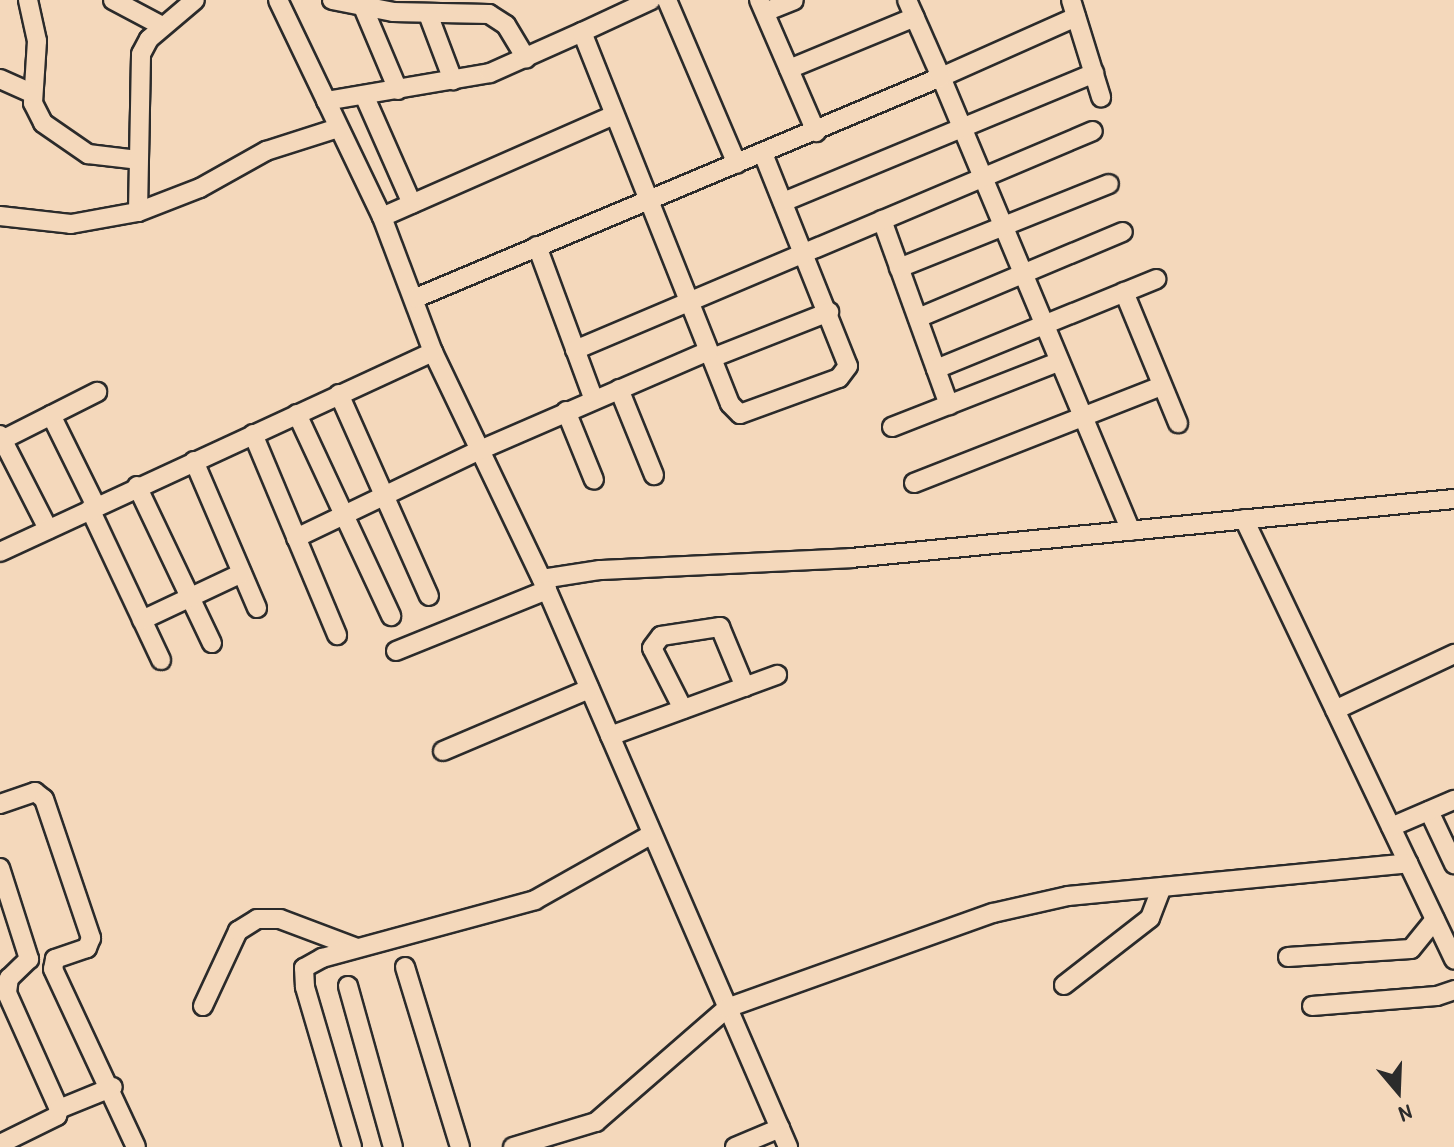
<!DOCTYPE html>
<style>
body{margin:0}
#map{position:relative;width:1454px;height:1147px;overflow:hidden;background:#f4d8bb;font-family:"Patrick Hand",sans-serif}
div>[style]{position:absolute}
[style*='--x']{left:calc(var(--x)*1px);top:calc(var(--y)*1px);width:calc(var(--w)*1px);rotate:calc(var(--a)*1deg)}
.roads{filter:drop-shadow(2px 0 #2b2b2b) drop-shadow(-2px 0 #2b2b2b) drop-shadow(0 2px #2b2b2b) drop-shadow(0 -2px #2b2b2b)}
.minor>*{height:18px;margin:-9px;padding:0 9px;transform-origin:9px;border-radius:9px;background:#f4d8bb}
span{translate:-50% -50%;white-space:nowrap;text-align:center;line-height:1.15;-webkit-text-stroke:6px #f4d8bb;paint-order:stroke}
.north{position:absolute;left:1358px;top:1051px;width:80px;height:80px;-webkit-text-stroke:6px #f4d8bb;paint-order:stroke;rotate:161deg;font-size:22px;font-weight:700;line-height:32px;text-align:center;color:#2b2b2b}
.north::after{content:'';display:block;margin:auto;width:28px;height:36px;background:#2b2b2b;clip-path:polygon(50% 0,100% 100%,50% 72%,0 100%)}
</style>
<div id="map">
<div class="roads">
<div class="minor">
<div style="--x:28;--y:0;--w:42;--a:77.6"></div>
<div style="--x:37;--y:41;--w:62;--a:93.7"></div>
<div style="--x:33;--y:103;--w:22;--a:63"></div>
<div style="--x:43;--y:123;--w:55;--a:34.6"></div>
<div style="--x:88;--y:154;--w:50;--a:6.8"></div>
<div style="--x:113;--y:0;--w:55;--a:28"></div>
<div style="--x:278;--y:0;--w:241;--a:64.4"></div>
<div style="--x:382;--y:217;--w:144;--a:69.3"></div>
<div style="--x:433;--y:352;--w:264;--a:64.4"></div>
<div style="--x:547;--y:590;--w:607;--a:66.6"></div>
<div style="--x:332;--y:0;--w:62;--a:11.1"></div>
<div style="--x:393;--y:12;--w:96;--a:1.2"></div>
<div style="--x:489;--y:14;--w:20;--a:33"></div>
<div style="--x:506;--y:25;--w:39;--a:59"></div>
<div style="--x:667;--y:0;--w:178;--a:66.9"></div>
<div style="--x:759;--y:0;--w:144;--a:66.6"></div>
<div style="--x:1071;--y:0;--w:102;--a:72.8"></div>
<div style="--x:363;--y:7;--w:90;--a:67.1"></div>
<div style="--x:765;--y:12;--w:31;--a:-22"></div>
<div style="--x:428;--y:14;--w:71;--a:69.3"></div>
<div style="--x:1076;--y:17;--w:148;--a:156"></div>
<div style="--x:941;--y:77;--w:492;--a:67.3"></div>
<div style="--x:582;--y:32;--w:76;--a:-24.9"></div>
<div style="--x:789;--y:69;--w:136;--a:-22.4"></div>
<div style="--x:0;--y:79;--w:35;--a:24"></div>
<div style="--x:364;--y:95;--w:119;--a:66.2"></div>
<div style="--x:326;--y:101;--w:166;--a:-9.7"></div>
<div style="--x:490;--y:73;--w:101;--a:-24"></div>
<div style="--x:582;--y:32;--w:400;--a:68.3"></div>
<div style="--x:730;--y:404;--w:14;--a:45"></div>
<div style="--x:740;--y:414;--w:105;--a:-20"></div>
<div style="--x:839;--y:378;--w:15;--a:-53"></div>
<div style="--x:848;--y:366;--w:229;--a:-111.8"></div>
<div style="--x:783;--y:202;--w:337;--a:-22.5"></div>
<div style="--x:138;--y:212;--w:158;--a:-88.9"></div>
<div style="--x:141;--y:54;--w:17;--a:-62"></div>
<div style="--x:149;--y:39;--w:60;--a:-40.3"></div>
<div style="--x:0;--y:216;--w:71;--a:6.4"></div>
<div style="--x:71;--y:224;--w:68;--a:-10.2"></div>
<div style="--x:138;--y:212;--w:66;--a:-21.2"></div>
<div style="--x:200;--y:188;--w:76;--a:-29.3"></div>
<div style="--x:266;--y:151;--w:76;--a:-17.7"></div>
<div style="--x:382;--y:217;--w:251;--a:-23.7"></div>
<div style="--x:882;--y:220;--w:197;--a:70.1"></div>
<div style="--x:537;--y:246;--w:164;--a:69.7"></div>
<div style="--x:899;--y:268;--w:226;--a:-21.8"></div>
<div style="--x:1124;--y:292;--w:142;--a:67.6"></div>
<div style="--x:416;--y:298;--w:570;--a:-22.83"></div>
<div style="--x:941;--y:77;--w:84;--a:-113.8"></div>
<div style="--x:918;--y:318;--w:222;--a:-22.8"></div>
<div style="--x:575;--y:350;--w:562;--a:-22.92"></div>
<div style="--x:712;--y:358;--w:126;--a:-21.5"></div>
<div style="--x:936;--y:369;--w:238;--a:-22.2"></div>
<div style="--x:619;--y:389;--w:93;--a:67.9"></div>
<div style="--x:339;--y:394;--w:221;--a:66"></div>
<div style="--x:566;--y:411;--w:74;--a:67.9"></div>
<div style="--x:297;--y:414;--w:223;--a:65"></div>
<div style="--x:51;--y:415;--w:102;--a:63.7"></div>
<div style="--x:892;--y:427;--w:180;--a:-21.4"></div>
<div style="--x:253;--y:434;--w:218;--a:67.3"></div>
<div style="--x:0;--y:435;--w:106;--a:62.9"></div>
<div style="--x:0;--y:441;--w:109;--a:-26.8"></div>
<div style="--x:194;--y:461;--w:160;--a:66.8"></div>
<div style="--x:914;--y:483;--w:266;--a:-21.4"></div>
<div style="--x:137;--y:486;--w:174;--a:64.5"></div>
<div style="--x:90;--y:509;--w:167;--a:64.8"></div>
<div style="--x:1244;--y:519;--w:488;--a:64.5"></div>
<div style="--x:296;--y:538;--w:204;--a:-25.6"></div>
<div style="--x:480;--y:450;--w:249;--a:-23.4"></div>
<div style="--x:0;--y:552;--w:477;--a:-24.8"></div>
<div style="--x:542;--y:579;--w:59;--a:-8.8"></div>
<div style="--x:600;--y:570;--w:251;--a:-2.7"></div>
<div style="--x:851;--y:558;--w:606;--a:-5.59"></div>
<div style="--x:142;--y:620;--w:110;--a:-25.2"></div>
<div style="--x:396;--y:651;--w:163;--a:-22"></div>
<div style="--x:683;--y:709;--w:68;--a:-116.9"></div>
<div style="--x:652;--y:648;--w:15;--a:-53"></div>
<div style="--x:661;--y:636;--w:60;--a:-8.7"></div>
<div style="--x:720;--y:627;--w:65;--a:67.4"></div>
<div style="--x:1335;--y:710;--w:132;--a:-25.2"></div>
<div style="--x:610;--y:736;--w:178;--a:-20.1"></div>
<div style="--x:443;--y:751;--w:159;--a:-23"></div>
<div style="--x:0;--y:804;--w:37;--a:-19"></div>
<div style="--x:35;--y:792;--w:11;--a:38"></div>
<div style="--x:44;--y:799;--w:147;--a:71.3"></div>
<div style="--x:91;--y:938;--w:11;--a:112"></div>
<div style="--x:87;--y:948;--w:34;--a:161"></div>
<div style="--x:55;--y:959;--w:10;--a:101"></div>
<div style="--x:53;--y:969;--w:196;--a:65"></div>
<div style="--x:1429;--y:811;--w:59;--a:64.7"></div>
<div style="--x:1391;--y:827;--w:69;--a:-23.2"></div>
<div style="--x:0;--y:868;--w:96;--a:72.3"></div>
<div style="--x:29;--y:959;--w:28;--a:136"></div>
<div style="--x:9;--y:978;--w:15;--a:98"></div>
<div style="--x:7;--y:993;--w:127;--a:65.9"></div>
<div style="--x:59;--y:1109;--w:7;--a:106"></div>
<div style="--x:57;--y:1116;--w:64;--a:153.8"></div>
<div style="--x:1288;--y:957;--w:123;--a:-3.7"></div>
<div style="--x:1411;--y:949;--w:38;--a:-51"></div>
<div style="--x:405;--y:967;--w:188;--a:73"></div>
<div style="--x:1064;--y:985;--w:109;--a:-37.9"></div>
<div style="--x:1150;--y:918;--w:33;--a:-69"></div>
<div style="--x:348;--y:986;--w:167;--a:74.4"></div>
<div style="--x:203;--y:1006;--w:83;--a:-65"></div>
<div style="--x:238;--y:931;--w:22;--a:-32"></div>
<div style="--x:257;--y:919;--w:23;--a:0"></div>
<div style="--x:280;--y:919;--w:82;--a:20.6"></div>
<div style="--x:1312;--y:1006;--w:125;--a:-4.6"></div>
<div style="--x:1437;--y:996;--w:18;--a:-19"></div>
<div style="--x:59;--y:1109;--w:58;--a:-22.2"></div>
<div style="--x:352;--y:1147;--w:167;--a:-106.4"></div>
<div style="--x:305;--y:987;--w:19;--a:-93"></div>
<div style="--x:304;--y:968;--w:21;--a:-29"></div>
<div style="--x:322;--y:958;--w:221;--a:-15.2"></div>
<div style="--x:535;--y:900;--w:134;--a:-29.4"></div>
<div style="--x:513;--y:1147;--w:87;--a:-16.8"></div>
<div style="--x:596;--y:1122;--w:174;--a:-41"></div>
<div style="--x:727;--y:1008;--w:282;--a:-19.7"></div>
<div style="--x:993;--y:913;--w:77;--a:-12.8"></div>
<div style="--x:1068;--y:896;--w:342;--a:-5.5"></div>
<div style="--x:735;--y:1147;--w:49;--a:-22.9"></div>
</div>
</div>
<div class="north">N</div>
</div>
